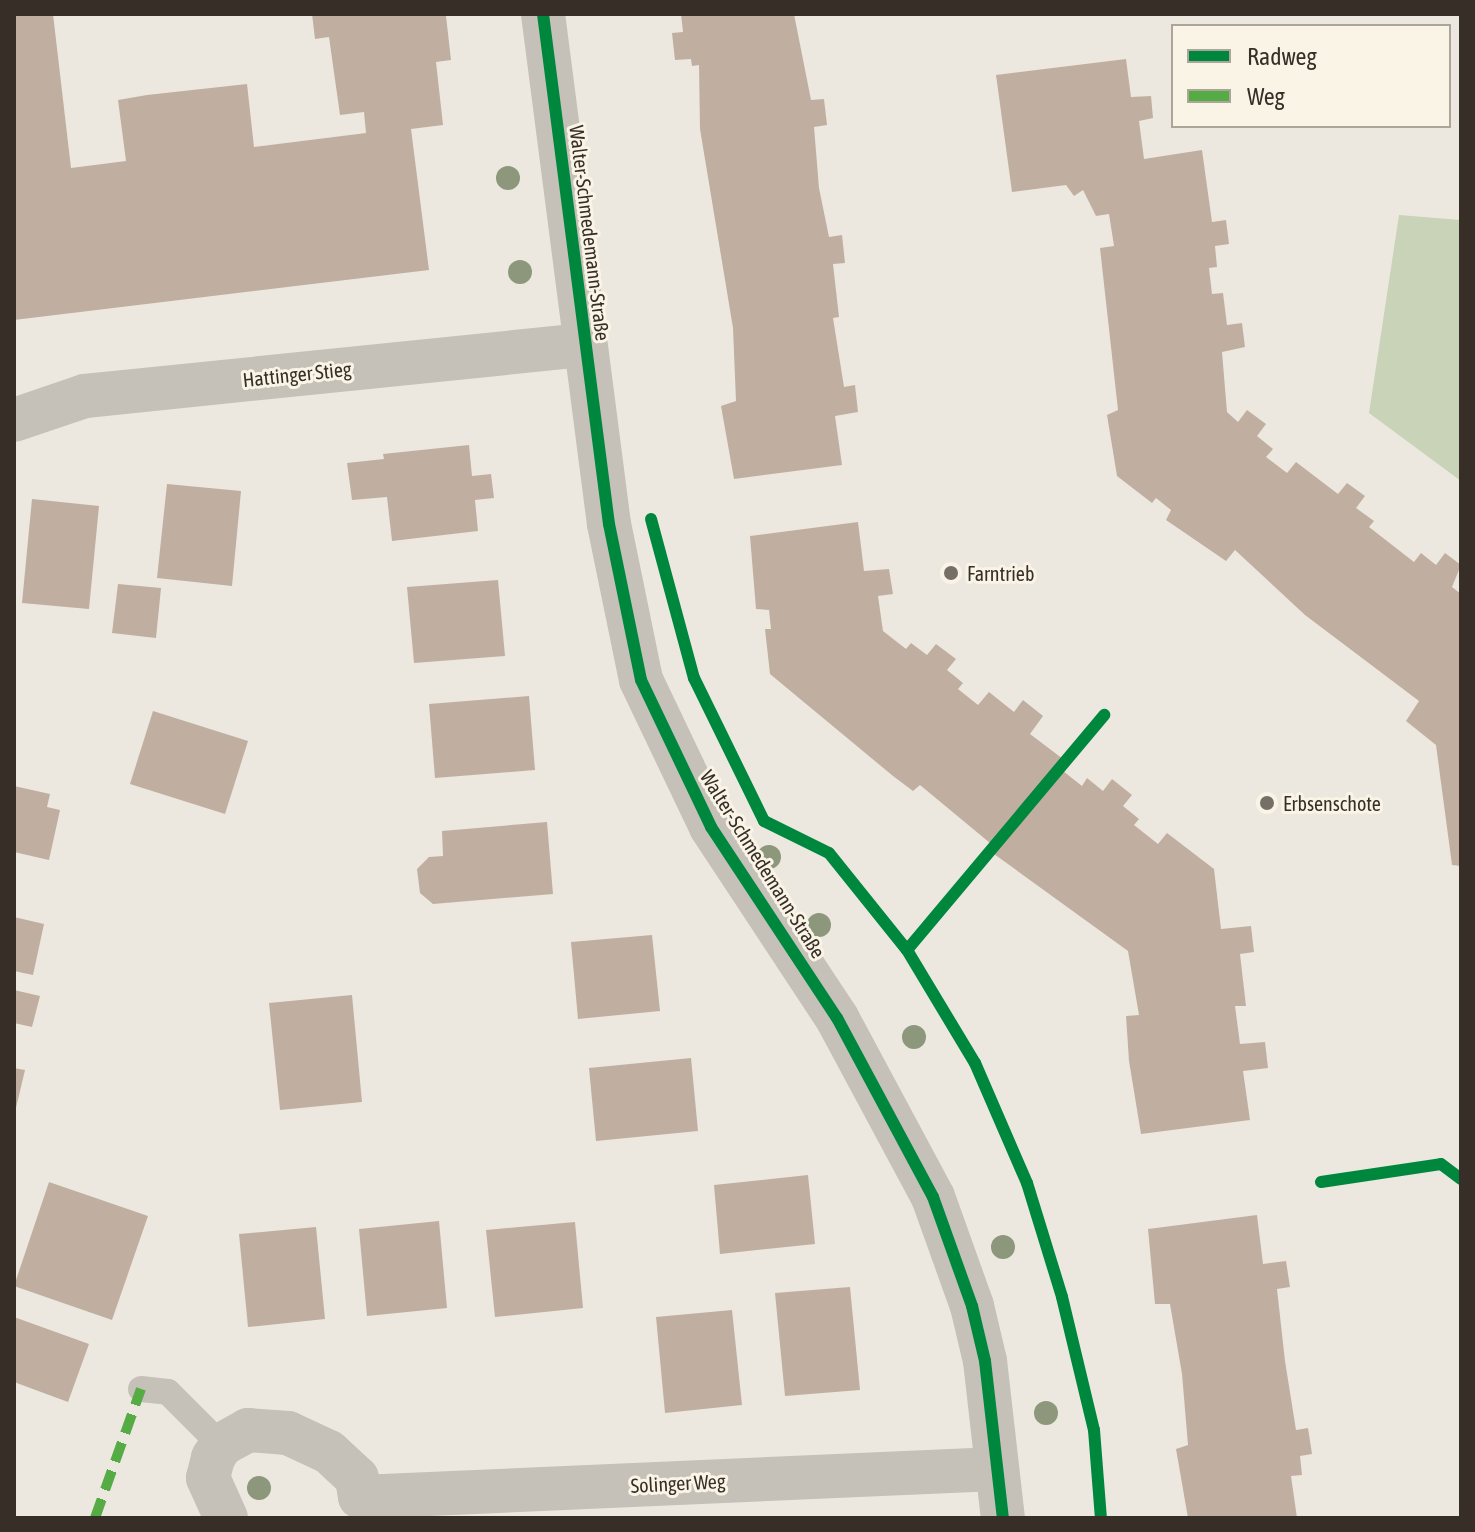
<!DOCTYPE html>
<meta charset="utf-8">
<style>
body{margin:0}
#map{position:relative;width:1475px;height:1532px;overflow:hidden;background:#ece8df;font-family:"Asap Condensed",sans-serif}
div>[style]{position:absolute}
[style*='--x']{left:calc(var(--x)*1px);top:calc(var(--y)*1px);width:calc(var(--w)*1px);rotate:calc(var(--a)*1deg)}
.green>*{inset:0;background:#c9d3b8}
.building>*{inset:0;background:#c0afa0}
.lane>*{height:26px;margin:-13px;padding:0 13px;transform-origin:13px;border-radius:13px;background:#c5c0b8}
.street>*{height:44px;margin:-22px;padding:0 22px;transform-origin:22px;border-radius:22px;background:#c5c0b8}
.quiet>*{height:10px;margin-top:-5px;transform-origin:0;background:repeating-linear-gradient(90deg,#55ab44 0 20px,transparent 0 30px)}
.cycleway>*{height:12px;margin:-6px;padding:0 6px;transform-origin:6px;border-radius:6px;background:#00873e}
.trees>*{width:24px;height:24px;margin:-12px;border-radius:50%;background:#8c977b}
.dots>*{width:22px;height:22px;translate:-50% -50%;box-sizing:border-box;border:4px solid #faf4e6;border-radius:50%}
span{translate:-50% -50%;white-space:nowrap;text-align:center;line-height:1.15;-webkit-text-stroke:6px #faf4e6;paint-order:stroke}
.street-label{font-size:20px;color:#362e27}
.poi-label{font-size:20px;color:#362e27}
.left{translate:0 -50%;text-align:left}
.frame{position:absolute;inset:0;border:16px solid #362e27;pointer-events:none}
.legend{position:absolute;left:1171px;top:24px;width:280px;height:104px;box-sizing:border-box;background:#faf4e6;border:2px solid #aca59a;margin:0;padding:10px 14px;list-style:none;font-size:24px;color:#362e27}
.legend li{display:flex;align-items:center;gap:16px;height:40px}
.legend b{width:40px;border:2px solid #aca59a}
</style>
<div id="map">
<div class="green">
<div style="clip-path:polygon(1399px 215px,1461px 220px,1461px 481px,1369px 413px)"></div>
</div>
<div class="building">
<div style="clip-path:polygon(14px 14px,53px 14px,71px 168px,126px 161px,118px 100px,147px 95px,247px 84px,254px 147px,366px 133px,364px 112px,340px 115px,329px 37px,315px 39px,312px 14px,446px 16px,451px 60px,436px 62px,443px 125px,411px 129px,429px 270px,14px 320px)"></div>
<div style="clip-path:polygon(681px 14px,794px 14px,811px 100px,824px 99px,827px 125px,814px 127px,819px 188px,829px 237px,842px 235px,845px 263px,833px 264px,839px 317px,833px 318px,844px 387px,855px 385px,858px 412px,835px 416px,842px 465px,734px 479px,721px 406px,736px 401px,733px 328px,700px 129px,699px 65px,692px 66px,691px 59px,675px 60px,672px 33px,683px 32px)"></div>
<div style="clip-path:polygon(1126px 59px,1131px 97px,1151px 96px,1153px 118px,1139px 121px,1144px 159px,1202px 150px,1212px 222px,1226px 220px,1229px 244px,1215px 246px,1217px 267px,1209px 268px,1212px 294px,1223px 293px,1227px 325px,1242px 323px,1245px 347px,1222px 352px,1227px 412px,1238px 422px,1247px 410px,1266px 424px,1257px 436px,1273px 449px,1266px 457px,1287px 473px,1296px 462px,1338px 494px,1347px 483px,1365px 496px,1356px 508px,1374px 521px,1369px 527px,1414px 562px,1421px 553px,1436px 565px,1445px 553px,1461px 565px,1452px 587px,1461px 594px,1461px 866px,1452px 865px,1436px 745px,1406px 721px,1419px 701px,1305px 615px,1235px 550px,1226px 561px,1166px 520px,1171px 510px,1156px 498px,1152px 503px,1117px 476px,1107px 415px,1118px 410px,1100px 248px,1114px 246px,1109px 214px,1096px 216px,1083px 190px,1074px 196px,1066px 185px,1012px 192px,996px 75px)"></div>
<div style="clip-path:polygon(469px 445px,472px 476px,491px 474px,494px 498px,475px 500px,478px 531px,392px 541px,387px 497px,352px 500px,347px 463px,384px 459px,383px 454px)"></div>
<div style="clip-path:polygon(167px 484px,241px 491px,232px 586px,157px 578px)"></div>
<div style="clip-path:polygon(32px 499px,99px 506px,89px 609px,22px 603px)"></div>
<div style="clip-path:polygon(858px 522px,864px 571px,889px 569px,893px 594px,878px 596px,883px 631px,906px 649px,911px 643px,927px 655px,936px 644px,956px 659px,947px 670px,963px 683px,958px 689px,978px 705px,989px 692px,1014px 712px,1023px 700px,1043px 716px,1030px 734px,1067px 762px,1063px 771px,1082px 786px,1087px 778px,1103px 791px,1112px 779px,1132px 795px,1123px 806px,1139px 819px,1134px 825px,1158px 844px,1167px 833px,1214px 869px,1221px 929px,1251px 926px,1254px 952px,1240px 954px,1246px 1006px,1235px 1006px,1240px 1044px,1265px 1042px,1268px 1068px,1243px 1071px,1250px 1120px,1141px 1134px,1129px 1061px,1126px 1016px,1139px 1015px,1128px 951px,994px 854px,996px 848px,920px 785px,913px 791px,893px 776px,770px 674px,765px 629px,771px 629px,769px 610px,756px 609px,750px 536px)"></div>
<div style="clip-path:polygon(498px 580px,505px 656px,414px 663px,407px 587px)"></div>
<div style="clip-path:polygon(118px 584px,161px 588px,156px 638px,112px 633px)"></div>
<div style="clip-path:polygon(529px 696px,535px 770px,435px 778px,429px 704px)"></div>
<div style="clip-path:polygon(153px 711px,248px 741px,225px 814px,130px 784px)"></div>
<div style="clip-path:polygon(14px 786px,50px 794px,47px 807px,60px 810px,49px 860px,14px 852px)"></div>
<div style="clip-path:polygon(547px 822px,553px 894px,433px 904px,420px 893px,417px 869px,429px 857px,443px 856px,442px 831px)"></div>
<div style="clip-path:polygon(14px 917px,44px 924px,33px 975px,14px 971px)"></div>
<div style="clip-path:polygon(652px 935px,660px 1011px,578px 1019px,571px 942px)"></div>
<div style="clip-path:polygon(14px 990px,40px 996px,32px 1027px,14px 1023px)"></div>
<div style="clip-path:polygon(352px 995px,362px 1102px,280px 1110px,269px 1003px)"></div>
<div style="clip-path:polygon(691px 1058px,698px 1131px,596px 1141px,589px 1068px)"></div>
<div style="clip-path:polygon(14px 1068px,25px 1070px,15px 1112px,14px 1112px)"></div>
<div style="clip-path:polygon(808px 1175px,815px 1244px,720px 1254px,714px 1185px)"></div>
<div style="clip-path:polygon(49px 1182px,148px 1216px,112px 1320px,14px 1286px)"></div>
<div style="clip-path:polygon(1257px 1215px,1263px 1264px,1286px 1261px,1290px 1287px,1277px 1289px,1285px 1361px,1296px 1430px,1308px 1428px,1312px 1454px,1300px 1456px,1302px 1475px,1291px 1476px,1297px 1518px,1188px 1518px,1176px 1449px,1188px 1445px,1182px 1374px,1170px 1304px,1155px 1304px,1148px 1229px)"></div>
<div style="clip-path:polygon(439px 1221px,447px 1308px,367px 1316px,359px 1229px)"></div>
<div style="clip-path:polygon(575px 1222px,583px 1308px,495px 1317px,486px 1230px)"></div>
<div style="clip-path:polygon(316px 1227px,325px 1319px,248px 1327px,239px 1234px)"></div>
<div style="clip-path:polygon(850px 1287px,860px 1390px,785px 1396px,775px 1293px)"></div>
<div style="clip-path:polygon(732px 1310px,742px 1405px,665px 1413px,656px 1317px)"></div>
<div style="clip-path:polygon(14px 1317px,89px 1344px,68px 1402px,14px 1382px)"></div>
</div>
<div class="lane">
<div style="--x:141;--y:1389;--w:27;--a:6"></div>
<div style="--x:168;--y:1392;--w:75;--a:45"></div>
</div>
<div class="street">
<div style="--x:543;--y:14;--w:514;--a:82.63"></div>
<div style="--x:609;--y:524;--w:159;--a:78.4"></div>
<div style="--x:641;--y:680;--w:163;--a:64.5"></div>
<div style="--x:711;--y:827;--w:229;--a:56.6"></div>
<div style="--x:837;--y:1018;--w:203;--a:61.8"></div>
<div style="--x:933;--y:1197;--w:116;--a:70.3"></div>
<div style="--x:972;--y:1306;--w:57;--a:76.7"></div>
<div style="--x:985;--y:1361;--w:158;--a:83.5"></div>
<div style="--x:14;--y:420;--w:75;--a:-18.7"></div>
<div style="--x:85;--y:396;--w:502;--a:-5.84"></div>
<div style="--x:226;--y:1518;--w:44;--a:-114.2"></div>
<div style="--x:208;--y:1478;--w:21;--a:-76"></div>
<div style="--x:213;--y:1458;--w:15;--a:-58"></div>
<div style="--x:221;--y:1445;--w:31;--a:-29"></div>
<div style="--x:248;--y:1430;--w:40;--a:4.3"></div>
<div style="--x:288;--y:1433;--w:45;--a:24.9"></div>
<div style="--x:329;--y:1452;--w:38;--a:43"></div>
<div style="--x:357;--y:1478;--w:19;--a:81"></div>
<div style="--x:360;--y:1497;--w:637;--a:-2.52"></div>
</div>
<div class="quiet">
<div style="--x:95;--y:1518;--w:137;--a:-70.4"></div>
</div>
<div class="cycleway">
<div style="--x:543;--y:14;--w:514;--a:82.63"></div>
<div style="--x:609;--y:524;--w:159;--a:78.4"></div>
<div style="--x:641;--y:680;--w:163;--a:64.5"></div>
<div style="--x:711;--y:827;--w:229;--a:56.6"></div>
<div style="--x:837;--y:1018;--w:203;--a:61.8"></div>
<div style="--x:933;--y:1197;--w:116;--a:70.3"></div>
<div style="--x:972;--y:1306;--w:57;--a:76.7"></div>
<div style="--x:985;--y:1361;--w:158;--a:83.5"></div>
<div style="--x:651;--y:519;--w:165;--a:74.9"></div>
<div style="--x:694;--y:678;--w:159;--a:63.9"></div>
<div style="--x:764;--y:821;--w:72;--a:26.2"></div>
<div style="--x:829;--y:853;--w:124;--a:51.2"></div>
<div style="--x:907;--y:950;--w:132;--a:59"></div>
<div style="--x:975;--y:1063;--w:131;--a:66.6"></div>
<div style="--x:1027;--y:1183;--w:119;--a:72.9"></div>
<div style="--x:1062;--y:1297;--w:137;--a:76.5"></div>
<div style="--x:1094;--y:1430;--w:88;--a:85.5"></div>
<div style="--x:907;--y:950;--w:307;--a:-50"></div>
<div style="--x:1321;--y:1182;--w:121;--a:-8.5"></div>
<div style="--x:1441;--y:1164;--w:25;--a:37"></div>
</div>
<div class="trees">
<div style="left:508px;top:178px"></div>
<div style="left:520px;top:272px"></div>
<div style="left:769px;top:857px"></div>
<div style="left:819px;top:925px"></div>
<div style="left:914px;top:1037px"></div>
<div style="left:1003px;top:1247px"></div>
<div style="left:1046px;top:1413px"></div>
<div style="left:259px;top:1488px"></div>
</div>
<div class="dots">
<div style="left:951px;top:573px;background:#766f67"></div>
<div style="left:1267px;top:803px;background:#766f67"></div>
</div>
<div class="street-label">
<span style="left:590px;top:233px;rotate:83deg">Walter-Schmedemann-Straße</span>
<span style="left:297px;top:374px;rotate:-6deg">Hattinger Stieg</span>
<span style="left:763px;top:864px;rotate:58deg">Walter-Schmedemann-Straße</span>
<span style="left:678px;top:1483px;rotate:-3deg">Solinger Weg</span>
</div>
<div class="poi-label">
<span class="left" style="left:967px;top:573px">Farntrieb</span>
<span class="left" style="left:1283px;top:803px">Erbsenschote</span>
</div>
<div class="frame"></div>
<ul class="legend">
<li><b style="height:10px;background:#00873e"></b>Radweg</li>
<li><b style="height:10px;background:#55ab44"></b>Weg</li>
</ul>
</div>
